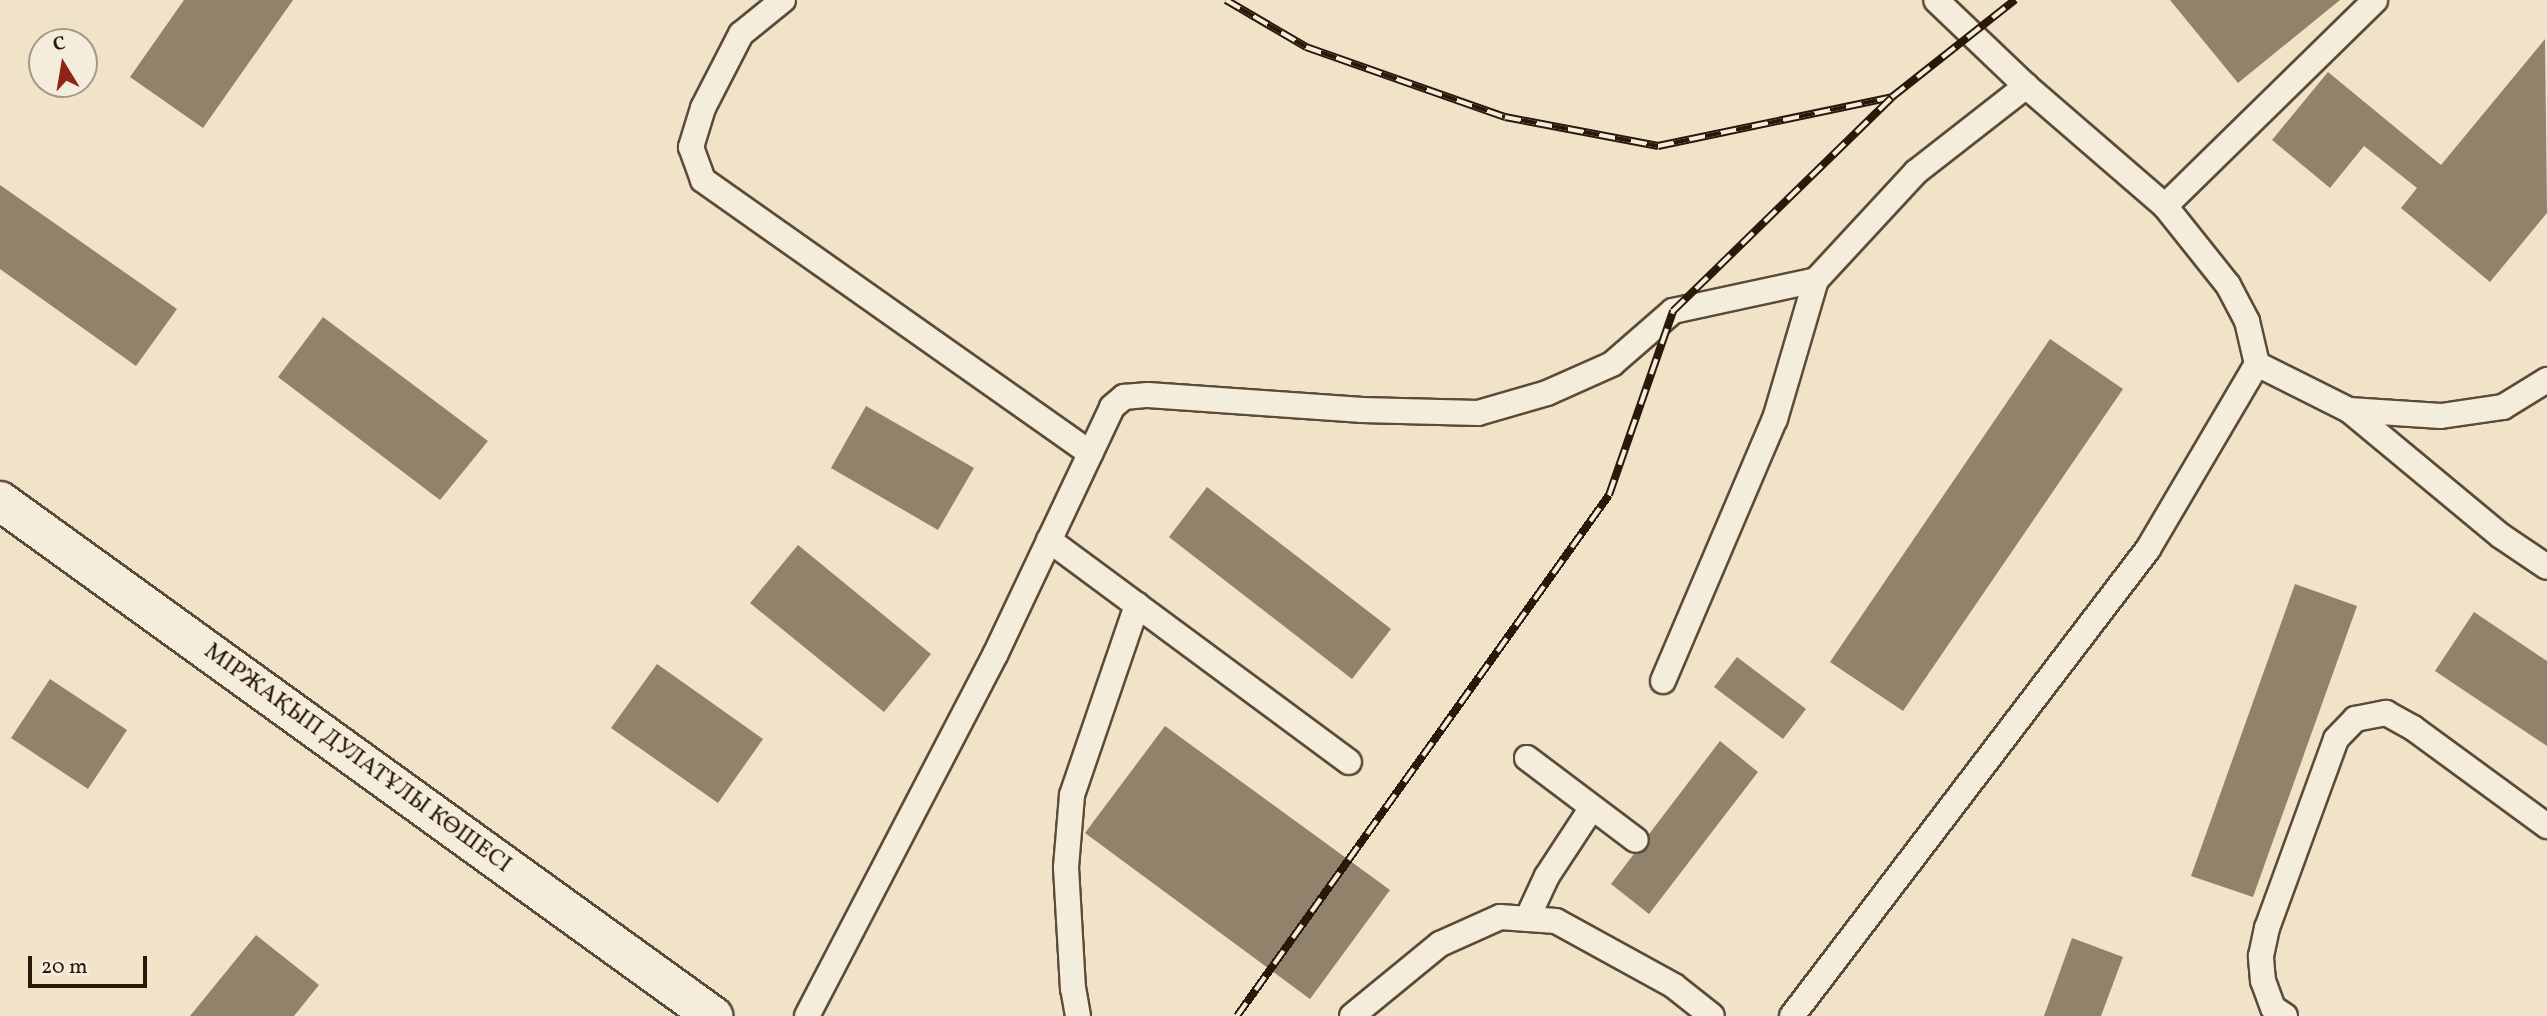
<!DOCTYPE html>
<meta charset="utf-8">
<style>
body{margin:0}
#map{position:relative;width:2547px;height:1016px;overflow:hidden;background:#f0e3c7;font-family:Vollkorn,serif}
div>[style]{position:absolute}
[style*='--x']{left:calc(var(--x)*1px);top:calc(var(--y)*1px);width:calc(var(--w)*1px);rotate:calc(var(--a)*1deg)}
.building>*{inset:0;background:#91826c}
.roads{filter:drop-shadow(2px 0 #5c4b38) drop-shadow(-2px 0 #5c4b38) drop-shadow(0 2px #5c4b38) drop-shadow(0 -2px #5c4b38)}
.service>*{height:24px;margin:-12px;padding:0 12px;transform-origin:12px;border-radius:12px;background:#f5eddb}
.minor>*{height:38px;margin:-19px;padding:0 19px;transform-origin:19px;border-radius:19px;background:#f5eddb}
.rail>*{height:8px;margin-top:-4px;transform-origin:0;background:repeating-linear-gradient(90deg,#f5eddb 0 16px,#2a1809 0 32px);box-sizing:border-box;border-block:2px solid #2a1809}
span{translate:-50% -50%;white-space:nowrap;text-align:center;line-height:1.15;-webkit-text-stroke:5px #f5eddb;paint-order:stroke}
.street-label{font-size:24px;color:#2a1809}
.north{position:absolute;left:28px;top:28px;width:70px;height:70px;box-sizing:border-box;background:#f5eddb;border:2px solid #a49887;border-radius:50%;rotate:349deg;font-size:19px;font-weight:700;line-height:28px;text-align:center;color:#2a1809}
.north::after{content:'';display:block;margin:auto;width:24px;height:32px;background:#8f2418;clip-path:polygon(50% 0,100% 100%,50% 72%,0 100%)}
.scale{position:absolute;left:28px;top:956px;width:119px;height:32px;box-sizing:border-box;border:4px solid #2a1809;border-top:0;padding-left:9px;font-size:21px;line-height:24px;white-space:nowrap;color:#2a1809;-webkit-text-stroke:5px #f5eddb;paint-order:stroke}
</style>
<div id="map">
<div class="building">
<div style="clip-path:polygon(184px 0,293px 0,203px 128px,130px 77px)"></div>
<div style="clip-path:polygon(2170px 0,2340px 0,2238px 83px)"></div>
<div style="clip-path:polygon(2545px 39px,2547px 213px,2490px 282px,2401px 208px,2417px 188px,2364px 146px,2330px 188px,2272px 140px,2328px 72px,2441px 165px)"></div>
<div style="clip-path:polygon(0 185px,177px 309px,136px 366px,0 269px)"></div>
<div style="clip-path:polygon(323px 317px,488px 441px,440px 500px,278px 377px)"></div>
<div style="clip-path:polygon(2050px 339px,2123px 389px,1903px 711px,1830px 662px)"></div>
<div style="clip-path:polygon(866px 406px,974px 468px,938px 530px,831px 468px)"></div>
<div style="clip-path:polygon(1207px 487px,1391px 629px,1352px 679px,1169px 537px)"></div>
<div style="clip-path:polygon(798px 545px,931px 654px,884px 712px,750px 603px)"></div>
<div style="clip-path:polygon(2295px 584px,2357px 606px,2253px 897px,2191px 876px)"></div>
<div style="clip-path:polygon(2474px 612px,2547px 661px,2547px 746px,2435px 671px)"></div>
<div style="clip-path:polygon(1737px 657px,1806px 709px,1783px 739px,1714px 687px)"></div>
<div style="clip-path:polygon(657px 664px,763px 739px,718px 803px,611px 728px)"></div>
<div style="clip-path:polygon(50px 679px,127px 730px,88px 789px,11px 738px)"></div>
<div style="clip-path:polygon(1165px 726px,1390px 890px,1310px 999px,1085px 833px)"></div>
<div style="clip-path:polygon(1720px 741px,1758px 772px,1649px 914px,1611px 884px)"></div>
<div style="clip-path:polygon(256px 935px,319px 985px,294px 1016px,190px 1016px)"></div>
<div style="clip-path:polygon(2072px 938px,2123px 957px,2101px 1016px,2044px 1016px)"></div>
</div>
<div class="roads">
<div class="service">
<div style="--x:783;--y:0;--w:54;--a:141"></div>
<div style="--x:741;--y:34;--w:83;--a:117.2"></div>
<div style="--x:703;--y:108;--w:41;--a:107.1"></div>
<div style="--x:691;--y:147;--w:35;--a:70"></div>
<div style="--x:703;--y:180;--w:474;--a:35.2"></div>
<div style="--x:2165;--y:206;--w:294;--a:-44.4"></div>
<div style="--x:2257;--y:364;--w:103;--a:26.6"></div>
<div style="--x:2349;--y:410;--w:197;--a:39.7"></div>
<div style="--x:2501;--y:536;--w:55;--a:34"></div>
<div style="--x:2349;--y:410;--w:92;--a:3.7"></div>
<div style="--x:2441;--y:416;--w:63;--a:-8.3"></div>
<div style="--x:2503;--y:407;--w:52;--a:-31.5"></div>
<div style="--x:1049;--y:540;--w:373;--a:36.5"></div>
<div style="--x:1663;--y:681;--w:285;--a:-66.9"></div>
<div style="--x:1775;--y:419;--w:145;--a:-73.6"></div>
<div style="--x:1527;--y:758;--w:136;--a:37"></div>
<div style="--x:1527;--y:919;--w:47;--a:-65.1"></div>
<div style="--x:1547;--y:876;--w:80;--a:-56.7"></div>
<div style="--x:807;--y:1016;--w:407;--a:-62.5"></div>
<div style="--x:995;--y:655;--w:274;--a:-64.7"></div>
<div style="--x:1112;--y:407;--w:16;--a:-40"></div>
<div style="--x:1124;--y:397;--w:24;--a:-5"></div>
<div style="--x:1148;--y:395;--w:215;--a:4"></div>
<div style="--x:1362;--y:410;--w:116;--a:1.5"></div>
<div style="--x:1478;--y:413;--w:72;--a:-16.2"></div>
<div style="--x:1547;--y:393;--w:71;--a:-24"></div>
<div style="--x:1612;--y:364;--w:81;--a:-41"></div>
<div style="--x:1673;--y:311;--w:146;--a:-12.2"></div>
<div style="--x:1816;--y:280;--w:147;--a:-47.2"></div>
<div style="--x:1916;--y:172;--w:140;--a:-38"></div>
<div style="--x:1078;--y:1016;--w:27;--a:-100"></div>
<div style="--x:1073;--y:989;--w:122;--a:-93.3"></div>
<div style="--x:1066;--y:867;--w:72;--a:-85.2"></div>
<div style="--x:1072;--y:795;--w:201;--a:-71.1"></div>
<div style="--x:1352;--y:1016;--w:114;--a:-39.3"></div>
<div style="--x:1440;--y:944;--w:66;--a:-24.2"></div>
<div style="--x:1500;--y:917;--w:56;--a:4.1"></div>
<div style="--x:1556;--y:921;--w:135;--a:28.8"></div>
<div style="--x:1674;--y:986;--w:48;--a:38.3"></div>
<div style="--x:1792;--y:1016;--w:587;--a:-52.68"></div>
<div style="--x:2148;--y:549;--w:215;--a:-59.5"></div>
<div style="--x:2257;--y:364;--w:44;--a:-103.1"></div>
<div style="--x:2247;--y:321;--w:41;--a:-117.8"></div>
<div style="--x:2228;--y:285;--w:101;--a:-128.6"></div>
<div style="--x:2165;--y:206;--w:184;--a:-139.2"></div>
<div style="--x:2026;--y:86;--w:124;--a:-136.3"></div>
<div style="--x:2285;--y:1016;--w:14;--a:-146"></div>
<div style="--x:2273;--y:1008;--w:29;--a:-110"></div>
<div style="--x:2263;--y:981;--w:25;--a:-95"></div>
<div style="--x:2261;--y:956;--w:29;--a:-78"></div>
<div style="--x:2267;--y:928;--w:201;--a:-69.9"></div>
<div style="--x:2336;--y:739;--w:28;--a:-46"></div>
<div style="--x:2355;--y:719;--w:32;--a:-11"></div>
<div style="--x:2386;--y:713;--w:31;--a:29"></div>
<div style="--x:2413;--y:728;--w:166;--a:36.2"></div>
</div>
<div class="minor">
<div style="--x:0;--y:501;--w:880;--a:35.84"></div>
</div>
</div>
<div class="rail">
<div style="--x:1226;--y:0;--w:93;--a:30.4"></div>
<div style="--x:1306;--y:47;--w:211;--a:19.4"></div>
<div style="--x:1505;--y:117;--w:156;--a:10.7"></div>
<div style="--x:1658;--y:146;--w:239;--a:-11.8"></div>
<div style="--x:1237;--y:1016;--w:640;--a:-54.47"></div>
<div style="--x:1609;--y:495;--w:195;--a:-70.8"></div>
<div style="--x:1673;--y:311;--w:306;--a:-44.3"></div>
<div style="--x:1892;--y:97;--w:157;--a:-38.3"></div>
</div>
<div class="street-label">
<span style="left:357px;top:759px;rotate:36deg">МІРЖАҚЫП ДУЛАТҰЛЫ КӨШЕСІ</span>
</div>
<div class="north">С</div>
<div class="scale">20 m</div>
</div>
